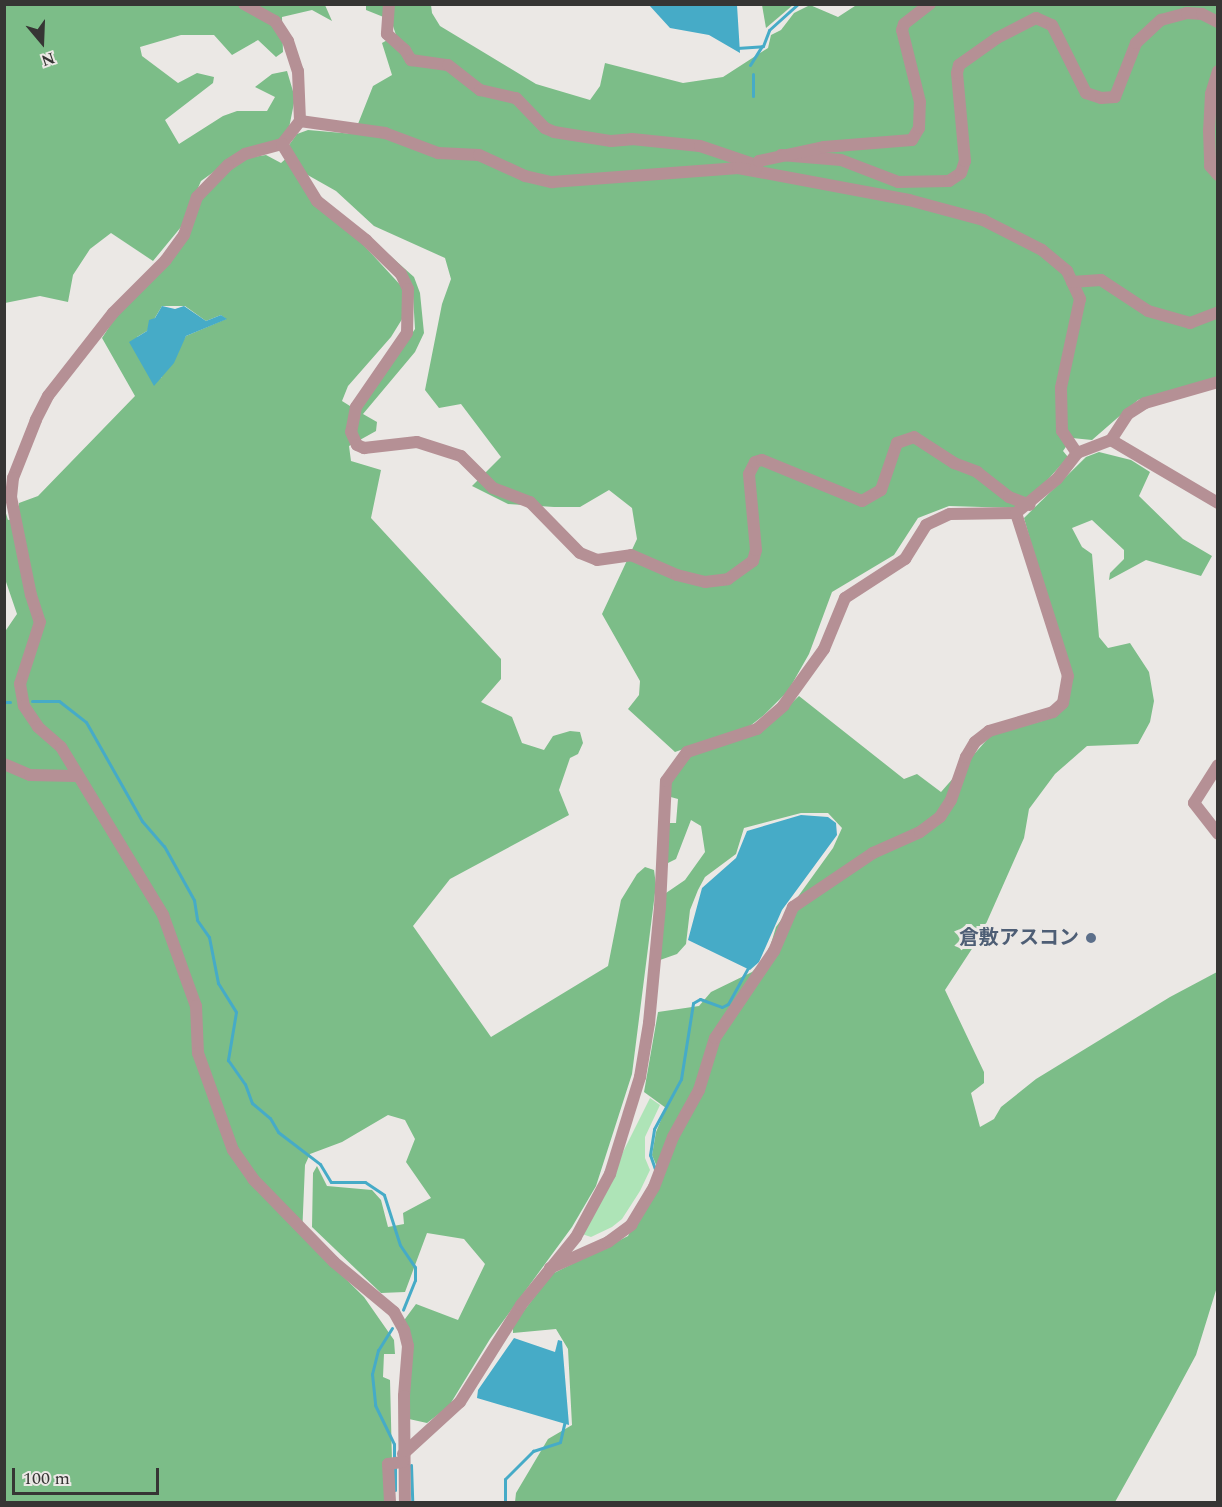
<!DOCTYPE html>
<meta charset="utf-8">
<style>
body{margin:0}
#map{position:relative;width:1222px;height:1507px;overflow:hidden;background:#ebe8e5;font-family:Spectral,"Noto Sans JP",serif}
div>[style]{position:absolute}
[style*='--x']{left:calc(var(--x)*1px);top:calc(var(--y)*1px);width:calc(var(--w)*1px);rotate:calc(var(--a)*1deg)}
.green>*{inset:0;background:#aee4b7}
.forest>*{inset:0;background:#7cbd88}
.water>*{inset:0;background:#46abc7}
.stream>*{height:3px;margin:-1.5px;padding:0 1.5px;transform-origin:1.5px;border-radius:1.5px;background:#46abc7}
.minor>*{height:12px;margin:-6px;padding:0 6px;transform-origin:6px;border-radius:6px;background:#b59095}
.dots>*{width:16px;height:16px;translate:-50% -50%;box-sizing:border-box;border:3px solid #ebe8e5;border-radius:50%}
span{translate:-50% -50%;white-space:nowrap;text-align:center;line-height:1.15;-webkit-text-stroke:6px #ebe8e5;paint-order:stroke}
.service-label{font-size:20px;color:#4e5e75;font-weight:700}
.right{translate:-100% -50%;text-align:right}
.frame{position:absolute;inset:0;border:6px solid #363534;pointer-events:none}
.north{position:absolute;left:12px;top:12px;width:60px;height:60px;-webkit-text-stroke:4px #ebe8e5;paint-order:stroke;rotate:161deg;font-size:16px;font-weight:700;line-height:24px;text-align:center;color:#363534}
.north::after{content:'';display:block;margin:auto;width:21px;height:27px;background:#363534;clip-path:polygon(50% 0,100% 100%,50% 72%,0 100%)}
.scale{position:absolute;left:12px;top:1468px;width:147px;height:27px;box-sizing:border-box;border:3px solid #363534;border-top:0;padding-left:8px;font-size:18px;line-height:21px;white-space:nowrap;color:#363534;-webkit-text-stroke:4px #ebe8e5;paint-order:stroke}
</style>
<div id="map">
<div class="green">
<div style="clip-path:polygon(650px 1098px,660px 1105px,645px 1137px,645px 1158px,650px 1170px,640px 1191px,622px 1219px,612px 1227px,591px 1237px,582px 1234px)"></div>
</div>
<div class="forest">
<div style="clip-path:polygon(evenodd,858px 4px,1217px 5px,1217px 377px,1138px 400px,1092px 440px,1072px 438px,1063px 451px,1068px 457px,1035px 494px,1015px 508px,949px 506px,918px 518px,894px 555px,832px 592px,809px 654px,788px 691px,764px 715px,750px 726px,675px 752px,628px 709px,639px 695px,640px 681px,602px 614px,637px 539px,632px 508px,609px 490px,580px 507px,554px 507px,508px 504px,472px 486px,501px 457px,461px 404px,439px 408px,425px 390px,442px 304px,451px 279px,445px 258px,374px 226px,336px 191px,290px 165px,404px 289px,404px 316px,391px 337px,348px 386px,342px 401px,350px 406px,366px 401px,415px 329px,413px 296px,378px 245px,414px 277px,420px 293px,424px 333px,415px 352px,363px 414px,377px 422px,376px 431px,349px 446px,351px 461px,381px 470px,371px 518px,501px 659px,501px 679px,481px 702px,512px 717px,522px 743px,544px 750px,553px 736px,570px 731px,580px 732px,583px 743px,578px 754px,570px 758px,559px 790px,569px 815px,450px 879px,413px 926px,491px 1037px,608px 966px,621px 900px,637px 874px,645px 867px,654px 870px,656px 885px,632px 1074px,596px 1186px,572px 1227px,490px 1339px,449px 1406px,427px 1423px,409px 1419px,405px 1319px,416px 1304px,458px 1320px,485px 1264px,464px 1239px,427px 1233px,405px 1292px,381px 1293px,312px 1227px,313px 1173px,317px 1166px,327px 1186px,372px 1190px,381px 1200px,388px 1227px,404px 1224px,403px 1213px,431px 1198px,406px 1162px,415px 1139px,405px 1120px,388px 1115px,342px 1142px,310px 1154px,305px 1165px,302px 1236px,364px 1297px,394px 1340px,395px 1354px,384px 1354px,383px 1377px,390px 1380px,393px 1502px,5px 1502px,4px 633px,17px 614px,5px 579px,4px 507px,8px 520px,19px 518px,19px 503px,38px 496px,135px 396px,102px 338px,115px 318px,161px 272px,200px 202px,218px 180px,246px 158px,266px 155px,281px 163px,291px 154px,289px 145px,297px 134px,308px 130px,354px 134px,373px 86px,392px 75px,382px 43px,396px 35px,391px 20px,366px 10px,366px 5px,431px 5px,432px 13px,440px 26px,536px 84px,590px 100px,600px 86px,605px 63px,683px 83px,723px 77px,768px 48px,771px 35px,781px 30px,794px 13px,810px 5px,838px 17px,858px 4px,162px 306px,185px 306px,206px 321px,221px 315px,226px 319px,186px 336px,161px 378px,137px 337px,147px 331px,162px 306px)"></div>
<div style="clip-path:polygon(5px 5px,325px 5px,332px 21px,312px 10px,282px 17px,283px 52px,276px 57px,258px 40px,232px 55px,214px 35px,181px 35px,140px 47px,142px 56px,178px 83px,197px 73px,214px 77px,213px 83px,165px 120px,179px 144px,223px 116px,237px 111px,267px 111px,275px 97px,255px 87px,272px 74px,287px 71px,295px 98px,289px 128px,279px 141px,244px 150px,201px 181px,181px 227px,153px 261px,111px 233px,90px 249px,73px 275px,68px 302px,40px 296px,5px 303px)"></div>
<div style="clip-path:polygon(762px 5px,762px 4px,793px 5px,766px 28px)"></div>
<div style="clip-path:polygon(1099px 452px,1131px 460px,1150px 472px,1139px 496px,1183px 539px,1212px 556px,1201px 576px,1146px 560px,1109px 580px,1110px 573px,1124px 559px,1124px 550px,1092px 520px,1072px 528px,1082px 547px,1092px 554px,1099px 637px,1108px 648px,1130px 643px,1149px 672px,1154px 701px,1150px 722px,1138px 744px,1087px 746px,1055px 774px,1029px 809px,1024px 838px,981px 935px,945px 990px,984px 1072px,984px 1083px,971px 1093px,980px 1127px,994px 1119px,1001px 1107px,1036px 1079px,1170px 997px,1217px 972px,1217px 1287px,1196px 1355px,1168px 1407px,1115px 1502px,515px 1502px,516px 1493px,548px 1439px,572px 1425px,568px 1349px,556px 1329px,513px 1333px,513px 1325px,552px 1274px,628px 1236px,659px 1172px,652px 1155px,656px 1132px,666px 1108px,644px 1092px,658px 1012px,699px 1006px,711px 992px,752px 972px,767px 957px,776px 927px,833px 848px,842px 828px,828px 813px,801px 813px,744px 828px,736px 854px,705px 877px,698px 890px,690px 910px,686px 944px,677px 954px,660px 960px,666px 893px,685px 880px,705px 852px,701px 826px,691px 820px,676px 859px,666px 864px,667px 823px,676px 823px,678px 799px,667px 796px,669px 782px,691px 756px,761px 732px,799px 696px,904px 779px,917px 774px,941px 792px,991px 735px,1042px 721px,1071px 686px,1024px 518px,1086px 457px)"></div>
</div>
<div class="water">
<div style="clip-path:polygon(649px 5px,737px 5px,740px 53px,709px 35px,670px 28px)"></div>
<div style="clip-path:polygon(162px 306px,175px 309px,184px 306px,206px 321px,221px 315px,227px 319px,186px 336px,174px 363px,154px 386px,129px 342px,147px 331px,149px 320px,155px 318px)"></div>
<div style="clip-path:polygon(801px 815px,828px 817px,836px 823px,837px 835px,782px 910px,759px 962px,750px 970px,688px 940px,702px 888px,736px 858px,747px 831px)"></div>
<div style="clip-path:polygon(514px 1338px,555px 1352px,558px 1340px,562px 1341px,569px 1425px,477px 1398px,478px 1390px)"></div>
</div>
<div class="stream">
<div style="--x:737;--y:48;--w:26;--a:-4"></div>
<div style="--x:763;--y:46;--w:17;--a:-69"></div>
<div style="--x:769;--y:30;--w:39;--a:-42"></div>
<div style="--x:750;--y:65;--w:22;--a:-58"></div>
<div style="--x:753;--y:74;--w:22;--a:90"></div>
<div style="--x:32;--y:701;--w:27;--a:0"></div>
<div style="--x:59;--y:701;--w:34;--a:38"></div>
<div style="--x:86;--y:722;--w:114;--a:60.5"></div>
<div style="--x:142;--y:821;--w:33;--a:49"></div>
<div style="--x:164;--y:846;--w:62;--a:60.9"></div>
<div style="--x:194;--y:900;--w:20;--a:81"></div>
<div style="--x:197;--y:920;--w:21;--a:55"></div>
<div style="--x:209;--y:937;--w:47;--a:78.9"></div>
<div style="--x:218;--y:983;--w:34;--a:58"></div>
<div style="--x:236;--y:1012;--w:49;--a:99.5"></div>
<div style="--x:228;--y:1060;--w:29;--a:55"></div>
<div style="--x:245;--y:1084;--w:20;--a:70"></div>
<div style="--x:252;--y:1103;--w:23;--a:40"></div>
<div style="--x:270;--y:1118;--w:16;--a:60"></div>
<div style="--x:278;--y:1132;--w:53;--a:37.3"></div>
<div style="--x:320;--y:1164;--w:21;--a:59"></div>
<div style="--x:331;--y:1182;--w:34;--a:0"></div>
<div style="--x:365;--y:1182;--w:23;--a:34"></div>
<div style="--x:384;--y:1195;--w:52;--a:72.3"></div>
<div style="--x:400;--y:1245;--w:27;--a:56"></div>
<div style="--x:415;--y:1267;--w:13;--a:90"></div>
<div style="--x:415;--y:1280;--w:32;--a:112"></div>
<div style="--x:4;--y:702;--w:6;--a:0"></div>
<div style="--x:656;--y:1172;--w:18;--a:-109"></div>
<div style="--x:650;--y:1155;--w:26;--a:-81"></div>
<div style="--x:654;--y:1129;--w:57;--a:-61.6"></div>
<div style="--x:681;--y:1079;--w:77;--a:-81"></div>
<div style="--x:693;--y:1003;--w:8;--a:-30"></div>
<div style="--x:700;--y:999;--w:23;--a:20"></div>
<div style="--x:722;--y:1007;--w:7;--a:-27"></div>
<div style="--x:728;--y:1004;--w:43;--a:-61.1"></div>
<div style="--x:392;--y:1328;--w:26;--a:122"></div>
<div style="--x:378;--y:1350;--w:25;--a:104"></div>
<div style="--x:372;--y:1374;--w:31;--a:84"></div>
<div style="--x:375;--y:1405;--w:43;--a:64"></div>
<div style="--x:394;--y:1444;--w:16;--a:90"></div>
<div style="--x:411;--y:1465;--w:37;--a:88"></div>
<div style="--x:395;--y:1467;--w:23;--a:90"></div>
<div style="--x:505;--y:1502;--w:23;--a:-90"></div>
<div style="--x:505;--y:1479;--w:40;--a:-45"></div>
<div style="--x:533;--y:1451;--w:28;--a:-18"></div>
<div style="--x:560;--y:1442;--w:22;--a:-77"></div>
</div>
<div class="minor">
<div style="--x:244;--y:4;--w:35;--a:29"></div>
<div style="--x:275;--y:21;--w:24;--a:57"></div>
<div style="--x:288;--y:41;--w:32;--a:72"></div>
<div style="--x:298;--y:71;--w:50;--a:87.7"></div>
<div style="--x:300;--y:121;--w:29;--a:128"></div>
<div style="--x:282;--y:144;--w:38;--a:165"></div>
<div style="--x:245;--y:154;--w:20;--a:147"></div>
<div style="--x:228;--y:165;--w:45;--a:134.1"></div>
<div style="--x:197;--y:197;--w:40;--a:108.9"></div>
<div style="--x:184;--y:235;--w:31;--a:126"></div>
<div style="--x:166;--y:260;--w:75;--a:135"></div>
<div style="--x:113;--y:313;--w:105;--a:128.1"></div>
<div style="--x:48;--y:396;--w:27;--a:117"></div>
<div style="--x:36;--y:420;--w:62;--a:111.6"></div>
<div style="--x:13;--y:478;--w:19;--a:96"></div>
<div style="--x:11;--y:497;--w:100;--a:78.5"></div>
<div style="--x:31;--y:595;--w:28;--a:72"></div>
<div style="--x:40;--y:622;--w:65;--a:107.9"></div>
<div style="--x:20;--y:684;--w:22;--a:80"></div>
<div style="--x:24;--y:706;--w:25;--a:56"></div>
<div style="--x:38;--y:727;--w:30;--a:41"></div>
<div style="--x:61;--y:747;--w:197;--a:58.7"></div>
<div style="--x:163;--y:915;--w:97;--a:70.1"></div>
<div style="--x:196;--y:1006;--w:47;--a:87.6"></div>
<div style="--x:198;--y:1053;--w:103;--a:70.2"></div>
<div style="--x:233;--y:1150;--w:35;--a:55"></div>
<div style="--x:253;--y:1179;--w:116;--a:45.7"></div>
<div style="--x:334;--y:1262;--w:78;--a:39.8"></div>
<div style="--x:394;--y:1312;--w:21;--a:61"></div>
<div style="--x:404;--y:1330;--w:16;--a:76"></div>
<div style="--x:408;--y:1346;--w:50;--a:94.6"></div>
<div style="--x:404;--y:1396;--w:106;--a:89.5"></div>
<div style="--x:389;--y:4;--w:30;--a:94"></div>
<div style="--x:387;--y:34;--w:24;--a:42"></div>
<div style="--x:405;--y:50;--w:12;--a:59"></div>
<div style="--x:411;--y:60;--w:37;--a:8"></div>
<div style="--x:448;--y:65;--w:41;--a:38"></div>
<div style="--x:480;--y:90;--w:37;--a:13"></div>
<div style="--x:516;--y:98;--w:42;--a:46"></div>
<div style="--x:545;--y:128;--w:10;--a:24"></div>
<div style="--x:554;--y:132;--w:58;--a:9"></div>
<div style="--x:611;--y:141;--w:21;--a:-5"></div>
<div style="--x:632;--y:139;--w:68;--a:5.9"></div>
<div style="--x:700;--y:146;--w:59;--a:18.7"></div>
<div style="--x:1218;--y:71;--w:24;--a:107"></div>
<div style="--x:1211;--y:94;--w:36;--a:93"></div>
<div style="--x:1209;--y:130;--w:36;--a:88"></div>
<div style="--x:1210;--y:166;--w:12;--a:48"></div>
<div style="--x:300;--y:121;--w:86;--a:8"></div>
<div style="--x:385;--y:133;--w:57;--a:20.7"></div>
<div style="--x:438;--y:153;--w:41;--a:2.8"></div>
<div style="--x:479;--y:155;--w:51;--a:24.5"></div>
<div style="--x:525;--y:176;--w:28;--a:13"></div>
<div style="--x:552;--y:182;--w:187;--a:-4.3"></div>
<div style="--x:738;--y:168;--w:174;--a:10.6"></div>
<div style="--x:909;--y:200;--w:77;--a:15.1"></div>
<div style="--x:983;--y:220;--w:66;--a:27"></div>
<div style="--x:1042;--y:250;--w:33;--a:40"></div>
<div style="--x:1067;--y:271;--w:31;--a:65"></div>
<div style="--x:1080;--y:299;--w:91;--a:102.1"></div>
<div style="--x:1061;--y:388;--w:43;--a:88.7"></div>
<div style="--x:1062;--y:431;--w:27;--a:56"></div>
<div style="--x:282;--y:144;--w:67;--a:58.4"></div>
<div style="--x:317;--y:201;--w:63;--a:38.5"></div>
<div style="--x:366;--y:240;--w:49;--a:44.2"></div>
<div style="--x:401;--y:274;--w:17;--a:65"></div>
<div style="--x:408;--y:289;--w:44;--a:91.3"></div>
<div style="--x:407;--y:333;--w:90;--a:124.6"></div>
<div style="--x:356;--y:407;--w:25;--a:101"></div>
<div style="--x:351;--y:432;--w:14;--a:65"></div>
<div style="--x:357;--y:445;--w:8;--a:23"></div>
<div style="--x:364;--y:448;--w:53;--a:-6.5"></div>
<div style="--x:417;--y:442;--w:46;--a:17.7"></div>
<div style="--x:461;--y:456;--w:45;--a:45"></div>
<div style="--x:493;--y:488;--w:40;--a:21"></div>
<div style="--x:530;--y:502;--w:71;--a:45.6"></div>
<div style="--x:580;--y:553;--w:18;--a:22"></div>
<div style="--x:597;--y:560;--w:34;--a:-8"></div>
<div style="--x:631;--y:555;--w:50;--a:23.5"></div>
<div style="--x:677;--y:575;--w:29;--a:14"></div>
<div style="--x:705;--y:582;--w:23;--a:-7"></div>
<div style="--x:728;--y:579;--w:31;--a:-36"></div>
<div style="--x:753;--y:561;--w:11;--a:-75"></div>
<div style="--x:756;--y:550;--w:76;--a:-95.3"></div>
<div style="--x:749;--y:474;--w:13;--a:-63"></div>
<div style="--x:755;--y:462;--w:7;--a:-16"></div>
<div style="--x:762;--y:460;--w:108;--a:22.3"></div>
<div style="--x:862;--y:501;--w:22;--a:-30"></div>
<div style="--x:881;--y:490;--w:50;--a:-71.2"></div>
<div style="--x:897;--y:443;--w:18;--a:-19"></div>
<div style="--x:914;--y:437;--w:48;--a:33"></div>
<div style="--x:954;--y:463;--w:25;--a:21"></div>
<div style="--x:977;--y:472;--w:41;--a:38"></div>
<div style="--x:1009;--y:497;--w:22;--a:21"></div>
<div style="--x:781;--y:155;--w:60;--a:4.8"></div>
<div style="--x:841;--y:160;--w:61;--a:21.1"></div>
<div style="--x:898;--y:182;--w:51;--a:-1.1"></div>
<div style="--x:949;--y:181;--w:14;--a:-34"></div>
<div style="--x:961;--y:173;--w:13;--a:-72"></div>
<div style="--x:965;--y:161;--w:88;--a:-95.2"></div>
<div style="--x:957;--y:73;--w:8;--a:-76"></div>
<div style="--x:959;--y:65;--w:47;--a:-35.4"></div>
<div style="--x:997;--y:38;--w:44;--a:-27.1"></div>
<div style="--x:1036;--y:18;--w:17;--a:24"></div>
<div style="--x:1052;--y:25;--w:76;--a:63.4"></div>
<div style="--x:1086;--y:93;--w:16;--a:18"></div>
<div style="--x:1101;--y:98;--w:14;--a:-4"></div>
<div style="--x:1115;--y:97;--w:58;--a:-68.7"></div>
<div style="--x:1136;--y:43;--w:34;--a:-43"></div>
<div style="--x:1161;--y:20;--w:27;--a:-15"></div>
<div style="--x:1187;--y:13;--w:15;--a:4"></div>
<div style="--x:1202;--y:14;--w:18;--a:27"></div>
<div style="--x:755;--y:170;--w:10;--a:-66"></div>
<div style="--x:759;--y:161;--w:66;--a:-12.2"></div>
<div style="--x:824;--y:147;--w:88;--a:-4.5"></div>
<div style="--x:912;--y:140;--w:14;--a:-60"></div>
<div style="--x:919;--y:128;--w:26;--a:-88"></div>
<div style="--x:920;--y:102;--w:74;--a:-104"></div>
<div style="--x:902;--y:30;--w:6;--a:-72"></div>
<div style="--x:904;--y:24;--w:33;--a:-38"></div>
<div style="--x:1072;--y:282;--w:29;--a:-4"></div>
<div style="--x:1101;--y:280;--w:56;--a:33.4"></div>
<div style="--x:1148;--y:311;--w:44;--a:15.9"></div>
<div style="--x:1190;--y:323;--w:30;--a:-21"></div>
<div style="--x:1111;--y:440;--w:124;--a:30.5"></div>
<div style="--x:4;--y:764;--w:28;--a:23"></div>
<div style="--x:30;--y:775;--w:46;--a:1.2"></div>
<div style="--x:1218;--y:765;--w:45;--a:122.3"></div>
<div style="--x:1194;--y:803;--w:39;--a:52"></div>
<div style="--x:550;--y:1268;--w:64;--a:-24.1"></div>
<div style="--x:608;--y:1242;--w:29;--a:-36"></div>
<div style="--x:631;--y:1225;--w:44;--a:-58.8"></div>
<div style="--x:654;--y:1187;--w:53;--a:-69.2"></div>
<div style="--x:673;--y:1137;--w:54;--a:-61"></div>
<div style="--x:699;--y:1090;--w:54;--a:-72.9"></div>
<div style="--x:715;--y:1038;--w:105;--a:-55.9"></div>
<div style="--x:774;--y:951;--w:48;--a:-66.6"></div>
<div style="--x:793;--y:907;--w:97;--a:-34"></div>
<div style="--x:873;--y:853;--w:51;--a:-24.1"></div>
<div style="--x:920;--y:832;--w:25;--a:-37"></div>
<div style="--x:940;--y:817;--w:20;--a:-57"></div>
<div style="--x:951;--y:800;--w:46;--a:-70.8"></div>
<div style="--x:966;--y:757;--w:17;--a:-59"></div>
<div style="--x:975;--y:742;--w:18;--a:-38"></div>
<div style="--x:989;--y:731;--w:67;--a:-16.5"></div>
<div style="--x:1053;--y:712;--w:13;--a:-42"></div>
<div style="--x:1063;--y:703;--w:27;--a:-80"></div>
<div style="--x:1068;--y:676;--w:171;--a:-107.7"></div>
<div style="--x:403;--y:1454;--w:77;--a:-42.4"></div>
<div style="--x:460;--y:1402;--w:115;--a:-57.8"></div>
<div style="--x:521;--y:1305;--w:87;--a:-51"></div>
<div style="--x:576;--y:1237;--w:72;--a:-61.6"></div>
<div style="--x:610;--y:1174;--w:102;--a:-72.8"></div>
<div style="--x:640;--y:1077;--w:55;--a:-80.5"></div>
<div style="--x:649;--y:1023;--w:117;--a:-84.6"></div>
<div style="--x:660;--y:907;--w:126;--a:-87.3"></div>
<div style="--x:666;--y:781;--w:36;--a:-54"></div>
<div style="--x:687;--y:752;--w:74;--a:-18.2"></div>
<div style="--x:757;--y:729;--w:35;--a:-41"></div>
<div style="--x:783;--y:706;--w:70;--a:-54.3"></div>
<div style="--x:824;--y:649;--w:55;--a:-67.6"></div>
<div style="--x:845;--y:598;--w:72;--a:-33"></div>
<div style="--x:905;--y:559;--w:40;--a:-58"></div>
<div style="--x:926;--y:525;--w:26;--a:-25"></div>
<div style="--x:950;--y:514;--w:66;--a:-0.9"></div>
<div style="--x:1016;--y:513;--w:53;--a:-39.7"></div>
<div style="--x:1057;--y:479;--w:33;--a:-52"></div>
<div style="--x:1077;--y:453;--w:36;--a:-21"></div>
<div style="--x:1111;--y:440;--w:31;--a:-57"></div>
<div style="--x:1128;--y:414;--w:20;--a:-33"></div>
<div style="--x:1145;--y:403;--w:76;--a:-16"></div>
<div style="--x:390;--y:1502;--w:38;--a:-93"></div>
<div style="--x:388;--y:1464;--w:15;--a:-8"></div>
</div>
<div class="dots">
<div style="left:1091px;top:938px;background:#5c6f8a"></div>
</div>
<div class="service-label">
<span class="right" style="left:1079px;top:938px">倉敷アスコン</span>
</div>
<div class="frame"></div>
<div class="north">N</div>
<div class="scale">100 m</div>
</div>
